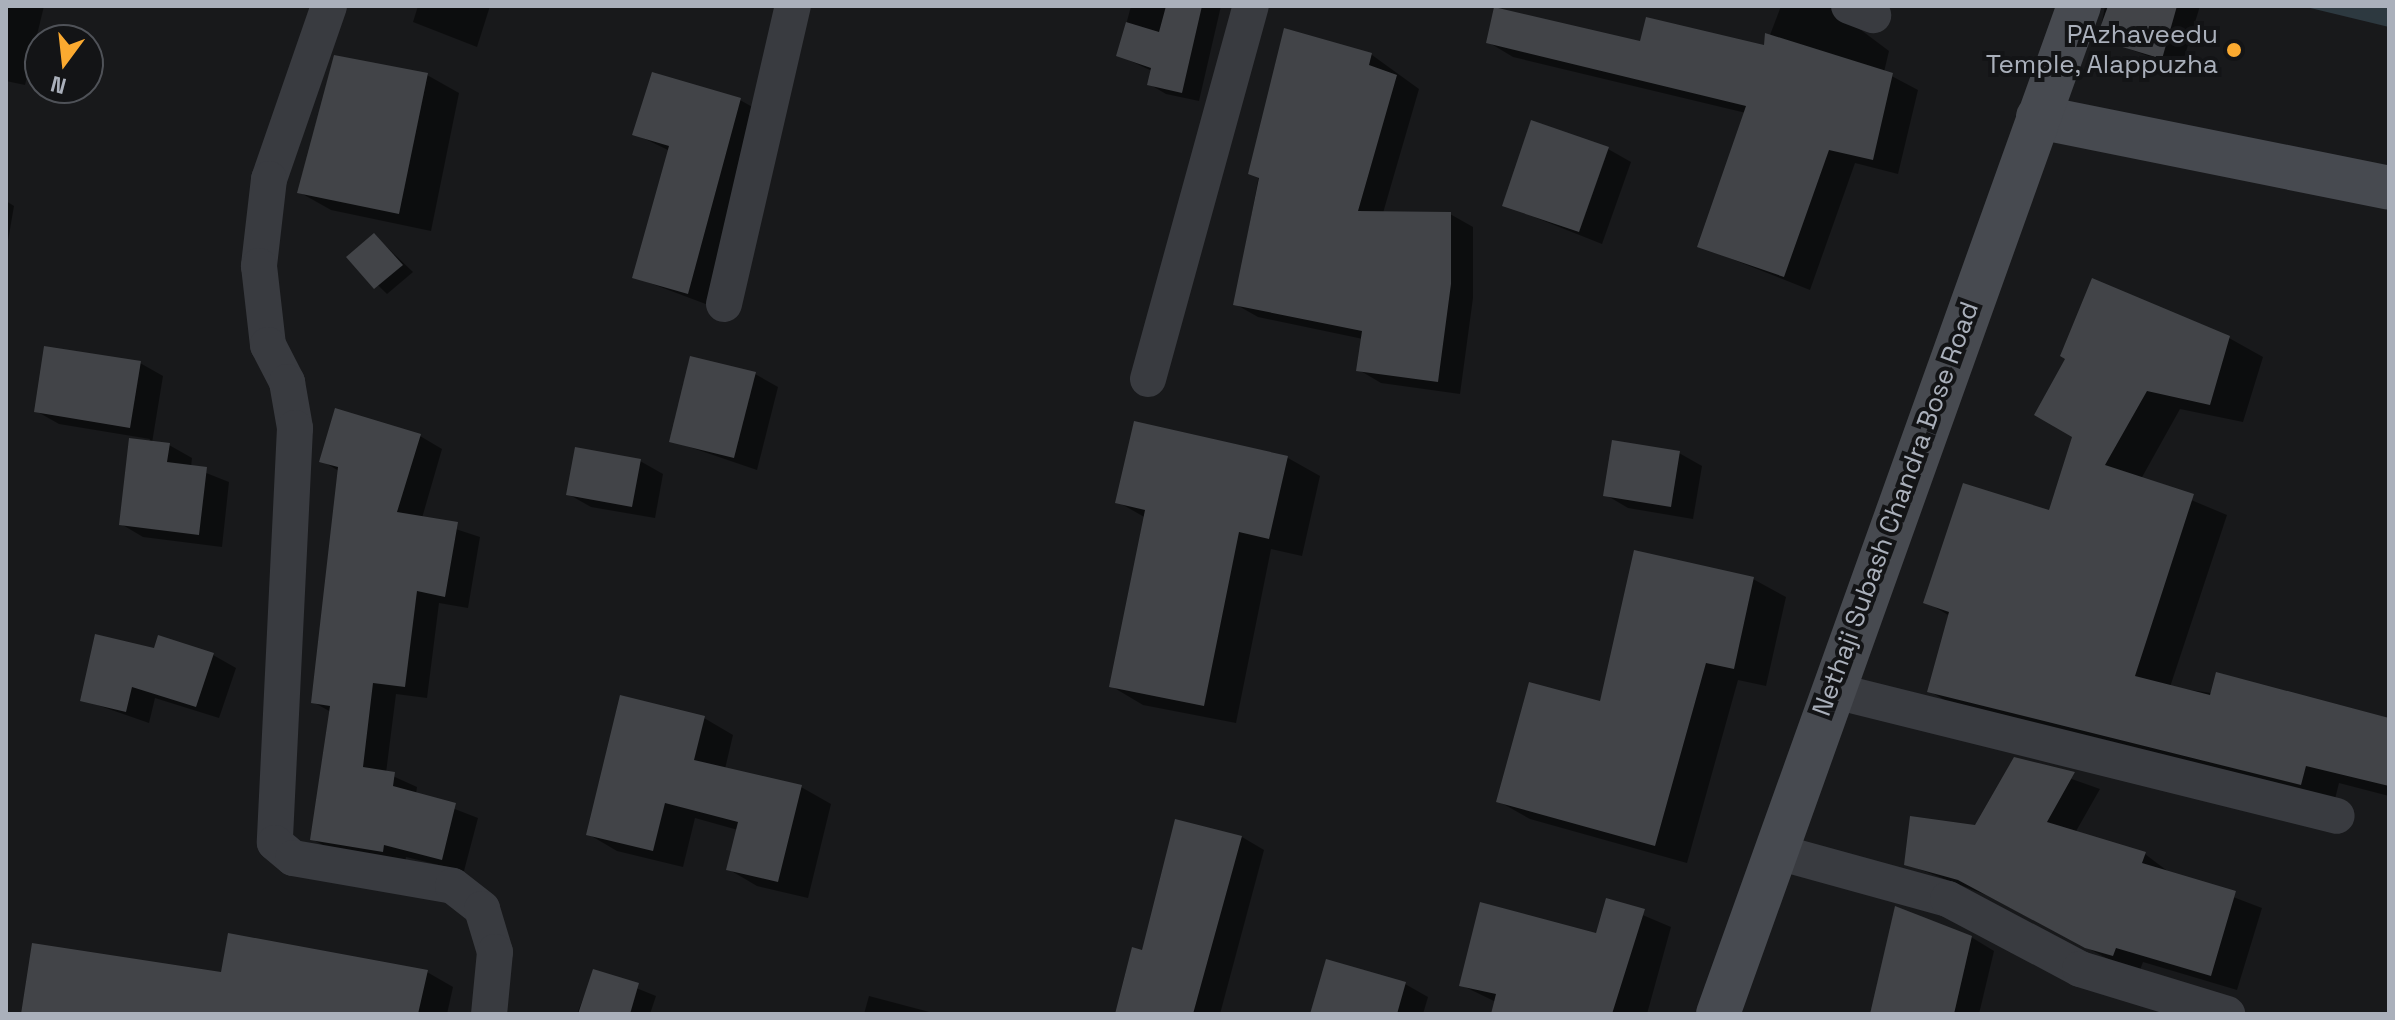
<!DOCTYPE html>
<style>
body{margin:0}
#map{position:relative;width:2395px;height:1020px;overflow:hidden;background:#18191b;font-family:"Space Grotesk",sans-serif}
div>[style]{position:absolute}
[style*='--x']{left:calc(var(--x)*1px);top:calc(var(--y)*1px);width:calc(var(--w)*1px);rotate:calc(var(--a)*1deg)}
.water>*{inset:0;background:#2d3940}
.shadow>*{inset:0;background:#0007}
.building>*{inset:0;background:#424448}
.minor>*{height:36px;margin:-18px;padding:0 18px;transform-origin:18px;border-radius:18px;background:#393b40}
.secondary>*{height:44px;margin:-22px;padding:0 22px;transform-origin:22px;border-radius:22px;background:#474a50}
.dots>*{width:22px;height:22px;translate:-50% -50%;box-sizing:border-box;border:4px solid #131416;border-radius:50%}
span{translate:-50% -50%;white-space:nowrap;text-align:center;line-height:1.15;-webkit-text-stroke:8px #131416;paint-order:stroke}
.poi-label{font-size:26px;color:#aab0bb}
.right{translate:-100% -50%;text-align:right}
.street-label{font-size:26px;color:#aab0bb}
.frame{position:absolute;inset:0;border:8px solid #aab0bb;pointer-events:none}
.north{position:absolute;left:24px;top:24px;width:80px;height:80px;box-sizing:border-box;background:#131416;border:2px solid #4f5258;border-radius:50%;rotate:195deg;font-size:22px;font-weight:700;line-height:32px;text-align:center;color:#aab0bb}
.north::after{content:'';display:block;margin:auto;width:28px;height:36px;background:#fbaa30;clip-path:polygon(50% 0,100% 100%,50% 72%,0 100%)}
</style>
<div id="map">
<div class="water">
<div style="clip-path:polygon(2302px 6px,2389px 6px,2389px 27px)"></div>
</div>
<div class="shadow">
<div style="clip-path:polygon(6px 6px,44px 6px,25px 85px,6px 81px)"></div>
<div style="clip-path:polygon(418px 6px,490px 6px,477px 47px,413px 22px)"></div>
<div style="clip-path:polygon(1131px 6px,1221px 6px,1199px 101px,1166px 94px,1149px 84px,1152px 71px,1118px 55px)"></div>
<div style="clip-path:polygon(1781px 6px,1866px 6px,1853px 24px,1889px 51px,1884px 72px,1918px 90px,1898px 174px,1855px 163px,1810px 290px,1699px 246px,1746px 113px,1513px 57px,1488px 42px,1765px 48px)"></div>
<div style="clip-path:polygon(2105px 6px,2200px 6px,2181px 68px,2099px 38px)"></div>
<div style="clip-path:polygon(1286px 30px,1372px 55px,1419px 89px,1383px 213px,1450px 214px,1473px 227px,1473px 298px,1460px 394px,1381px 383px,1359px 370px,1363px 339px,1258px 317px,1235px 304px)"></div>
<div style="clip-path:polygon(427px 75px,459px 93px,431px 231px,331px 210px,299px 192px)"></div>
<div style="clip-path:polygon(740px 100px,763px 113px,711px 306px,634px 277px,670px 151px,635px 134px)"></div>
<div style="clip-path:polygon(1608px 149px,1631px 162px,1602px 244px,1504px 205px)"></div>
<div style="clip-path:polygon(6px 201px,14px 206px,6px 252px)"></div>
<div style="clip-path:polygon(374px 235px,413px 272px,387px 294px,349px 257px)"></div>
<div style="clip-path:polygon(2229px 338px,2263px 357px,2243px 422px,2180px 409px,2141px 479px,2227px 515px,2170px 687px,2389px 719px,2389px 796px,2339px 783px,2334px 803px,1962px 710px,1929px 691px,1950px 616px,1926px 602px,2050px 512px,2075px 437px)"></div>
<div style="clip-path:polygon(140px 363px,163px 376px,152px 443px,169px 445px,192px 458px,191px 467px,229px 482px,222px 547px,143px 537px,121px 524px,150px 439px,59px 424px,36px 411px)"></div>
<div style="clip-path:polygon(755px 374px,778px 387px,757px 470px,672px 441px)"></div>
<div style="clip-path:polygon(420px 436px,442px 449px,422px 518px,480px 537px,468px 608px,439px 603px,427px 698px,396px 694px,386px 773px,417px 787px,416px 794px,478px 818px,464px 871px,406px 857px,405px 864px,335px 852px,312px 839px,331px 712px,313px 702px,339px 471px,322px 461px)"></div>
<div style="clip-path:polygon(1679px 453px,1702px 466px,1693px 519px,1628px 508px,1606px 495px)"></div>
<div style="clip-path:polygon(1288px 458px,1320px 476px,1302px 556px,1271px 549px,1236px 723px,1143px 705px,1111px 686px,1146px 518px,1118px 502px)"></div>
<div style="clip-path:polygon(640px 461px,663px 474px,655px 518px,591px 507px,568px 494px)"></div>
<div style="clip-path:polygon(1753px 579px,1786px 597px,1766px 686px,1738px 680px,1687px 863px,1530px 819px,1498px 801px)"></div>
<div style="clip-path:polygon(155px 650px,213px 655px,236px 668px,219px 718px,155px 698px,149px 723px,83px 700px)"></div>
<div style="clip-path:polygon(704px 718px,733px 735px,725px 769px,801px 787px,831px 804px,808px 898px,757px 886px,728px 869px,738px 830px,695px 818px,683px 867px,617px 851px,588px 834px)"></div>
<div style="clip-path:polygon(2015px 759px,2100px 789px,2075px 833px,2145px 854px,2170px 873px,2262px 908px,2237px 990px,2143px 962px,2140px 970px,2114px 962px,1986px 895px,1906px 864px,1976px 827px)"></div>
<div style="clip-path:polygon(1242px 837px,1264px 850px,1220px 1014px,1117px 1014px,1144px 952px)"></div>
<div style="clip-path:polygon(1607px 900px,1671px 927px,1647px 1014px,1493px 1014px,1496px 1002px,1461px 985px,1598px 935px)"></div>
<div style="clip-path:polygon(1971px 937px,1994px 951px,1979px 1014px,1872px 1014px)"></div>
<div style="clip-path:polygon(594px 971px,656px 996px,650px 1014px,577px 1014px)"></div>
<div style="clip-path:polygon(427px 972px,453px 987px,447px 1014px,28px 1014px,222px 975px)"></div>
<div style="clip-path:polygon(1405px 984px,1428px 997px,1423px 1014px,1312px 1014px)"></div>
<div style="clip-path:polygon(869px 996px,937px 1014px,864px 1014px)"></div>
</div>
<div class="building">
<div style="clip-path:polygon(1166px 6px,1202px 6px,1182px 93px,1147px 85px,1151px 68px,1116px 56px,1126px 22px,1159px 32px)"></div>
<div style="clip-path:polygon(2108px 6px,2177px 6px,2162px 59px,2096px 39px)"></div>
<div style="clip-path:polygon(1494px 7px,1640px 41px,1646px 17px,1764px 45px,1765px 33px,1893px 73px,1873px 160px,1829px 150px,1784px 277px,1697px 247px,1746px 106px,1486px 43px)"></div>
<div style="clip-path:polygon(1284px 28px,1372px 53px,1369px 65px,1397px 75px,1358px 211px,1451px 212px,1451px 284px,1438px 382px,1356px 371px,1362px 331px,1233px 305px,1259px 178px,1248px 174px)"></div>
<div style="clip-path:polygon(334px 55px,428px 73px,399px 214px,297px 193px)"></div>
<div style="clip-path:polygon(652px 72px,741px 98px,688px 294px,632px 278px,669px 146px,632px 135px)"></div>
<div style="clip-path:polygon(1531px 120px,1609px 147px,1579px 232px,1502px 206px)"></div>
<div style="clip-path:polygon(374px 233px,403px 265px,374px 289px,346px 257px)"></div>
<div style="clip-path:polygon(2092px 278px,2230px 336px,2210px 405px,2147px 391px,2105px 465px,2194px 494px,2135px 676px,2210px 695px,2216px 672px,2389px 718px,2389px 786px,2306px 766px,2301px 785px,1927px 692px,1949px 612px,1923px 603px,1963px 483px,2049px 510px,2072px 437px,2034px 415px,2065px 359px,2060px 356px)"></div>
<div style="clip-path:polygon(44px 346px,141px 361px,130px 428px,34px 412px)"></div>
<div style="clip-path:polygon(690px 356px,756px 372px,734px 458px,669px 442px)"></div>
<div style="clip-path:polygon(335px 408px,421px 434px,397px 512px,458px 522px,445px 597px,417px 591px,405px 687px,373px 683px,363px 767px,395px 772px,393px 786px,456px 803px,442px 860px,384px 845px,383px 852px,310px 840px,330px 706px,311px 703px,338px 467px,319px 462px)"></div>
<div style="clip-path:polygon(1134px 421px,1288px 456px,1269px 539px,1239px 532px,1204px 706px,1109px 687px,1145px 510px,1115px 503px)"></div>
<div style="clip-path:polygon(129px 438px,170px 443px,167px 462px,207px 467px,199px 535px,119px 525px)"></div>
<div style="clip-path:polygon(1612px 440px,1680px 451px,1671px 507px,1603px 496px)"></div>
<div style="clip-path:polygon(575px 447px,641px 459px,632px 507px,566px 495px)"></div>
<div style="clip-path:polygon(1634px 550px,1754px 577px,1734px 669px,1706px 663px,1655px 846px,1496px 802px,1529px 682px,1600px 701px)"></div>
<div style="clip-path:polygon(95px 634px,154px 648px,158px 635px,214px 653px,196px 707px,132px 687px,126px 712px,80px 701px)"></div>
<div style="clip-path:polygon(620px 695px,705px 716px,694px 760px,802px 785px,778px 882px,726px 870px,738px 822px,665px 803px,653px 851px,586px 835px)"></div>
<div style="clip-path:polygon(2014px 757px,2075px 772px,2047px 822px,2146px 852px,2142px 863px,2236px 891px,2211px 976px,2116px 948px,2113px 956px,2085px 948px,1958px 880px,1904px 865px,1910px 816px,1975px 825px)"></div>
<div style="clip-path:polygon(1175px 819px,1242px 836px,1193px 1014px,1115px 1014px,1132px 947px,1142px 950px)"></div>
<div style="clip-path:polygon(1606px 898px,1645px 909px,1612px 1014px,1491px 1014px,1496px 994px,1459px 986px,1480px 902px,1596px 933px)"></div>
<div style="clip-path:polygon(1895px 906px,1972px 936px,1954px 1014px,1870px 1014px)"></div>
<div style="clip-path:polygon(228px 933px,428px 970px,418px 1014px,21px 1014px,32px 943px,221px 972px)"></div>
<div style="clip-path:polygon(1326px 959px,1406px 982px,1397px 1014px,1310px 1014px)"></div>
<div style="clip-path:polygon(593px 969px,639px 983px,630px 1014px,578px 1014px)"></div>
</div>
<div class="minor">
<div style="--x:329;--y:6;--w:183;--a:109.1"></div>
<div style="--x:269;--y:179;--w:88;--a:96.6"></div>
<div style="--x:259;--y:266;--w:80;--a:83.5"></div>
<div style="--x:268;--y:345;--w:42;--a:62.8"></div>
<div style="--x:287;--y:382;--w:47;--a:80.1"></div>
<div style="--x:295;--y:428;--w:415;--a:92.8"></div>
<div style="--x:275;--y:843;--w:23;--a:40"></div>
<div style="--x:293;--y:858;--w:162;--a:9.9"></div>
<div style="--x:453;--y:886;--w:37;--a:38"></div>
<div style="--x:482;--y:909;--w:45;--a:73.2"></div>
<div style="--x:495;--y:952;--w:62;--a:95.5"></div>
<div style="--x:1849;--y:6;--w:26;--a:21"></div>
<div style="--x:724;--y:304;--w:306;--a:-77"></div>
<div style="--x:1148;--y:379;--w:387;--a:-74.6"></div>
<div style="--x:1831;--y:690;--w:521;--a:13.98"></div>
<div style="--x:1774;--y:851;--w:180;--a:15.4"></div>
<div style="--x:1948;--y:899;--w:149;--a:27.9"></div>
<div style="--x:2080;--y:969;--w:154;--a:17"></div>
</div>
<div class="secondary">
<div style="--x:2038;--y:117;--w:358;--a:11.4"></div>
<div style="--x:1718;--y:1014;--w:1071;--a:-70.3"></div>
</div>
<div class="dots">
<div style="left:2234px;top:50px;background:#fbaa30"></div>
</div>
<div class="poi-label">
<span class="right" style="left:2218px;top:50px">PAzhaveedu<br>Temple, Alappuzha</span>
</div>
<div class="street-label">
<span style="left:1896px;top:509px;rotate:-70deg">Nethaji Subash Chandra Bose Road</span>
</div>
<div class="frame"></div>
<div class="north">N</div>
</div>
